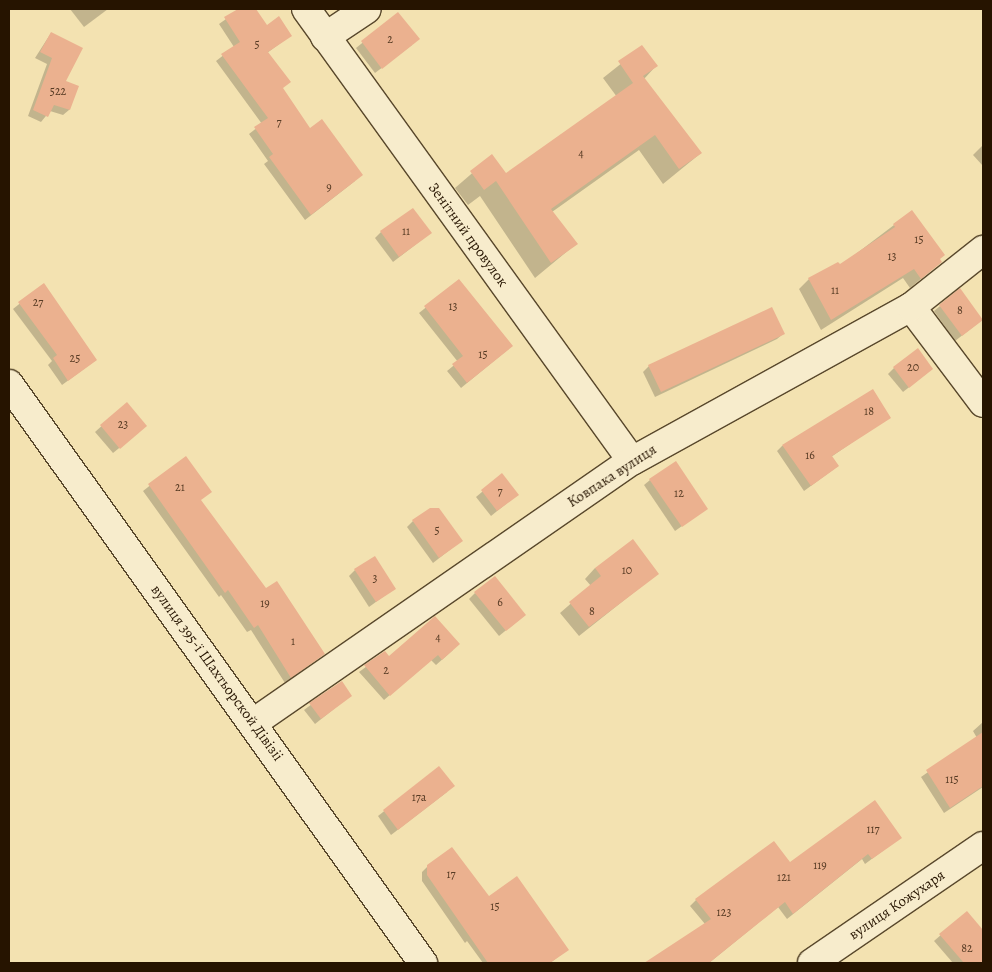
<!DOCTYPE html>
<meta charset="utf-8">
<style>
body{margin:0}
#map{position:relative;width:992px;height:972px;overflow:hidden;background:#f3e2b1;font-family:Alegreya,serif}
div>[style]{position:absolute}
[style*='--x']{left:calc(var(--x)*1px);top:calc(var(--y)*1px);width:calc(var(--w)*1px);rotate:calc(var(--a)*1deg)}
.shadow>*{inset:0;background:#0003}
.building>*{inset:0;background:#ebb18f}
.roads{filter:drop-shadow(1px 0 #59482c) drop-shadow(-1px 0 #59482c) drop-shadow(0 1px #59482c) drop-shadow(0 -1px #59482c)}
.minor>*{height:28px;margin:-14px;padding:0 14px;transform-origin:14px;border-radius:14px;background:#f7eccc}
.tertiary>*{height:28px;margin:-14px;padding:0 14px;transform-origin:14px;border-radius:14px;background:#f7eccc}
span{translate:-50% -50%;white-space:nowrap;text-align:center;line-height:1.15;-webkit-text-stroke:4.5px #f7eccc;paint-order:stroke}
.number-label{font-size:12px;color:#573b24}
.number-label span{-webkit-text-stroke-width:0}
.street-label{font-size:15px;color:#261400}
.frame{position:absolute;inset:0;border:10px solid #261400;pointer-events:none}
</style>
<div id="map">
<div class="shadow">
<div style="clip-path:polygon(70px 9px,108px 9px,84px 27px)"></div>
<div style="clip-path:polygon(240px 9px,255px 9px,266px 26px,290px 36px,267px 53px,282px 89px,310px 130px,355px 181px,305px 220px,264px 164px,268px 161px,249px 134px,262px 124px,216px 61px,234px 47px,219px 24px)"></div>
<div style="clip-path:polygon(398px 14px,412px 45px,375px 73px,356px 48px)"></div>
<div style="clip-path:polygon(51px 33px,64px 82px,77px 86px,69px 110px,63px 115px,50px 111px,41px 122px,28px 116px,47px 64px,35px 58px)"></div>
<div style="clip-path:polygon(642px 47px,656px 66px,644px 79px,701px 153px,663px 184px,639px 150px,552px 212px,576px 244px,535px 278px,480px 196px,468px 205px,455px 188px,492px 156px,506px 175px,617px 97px,603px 78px)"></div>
<div style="clip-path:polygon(983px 145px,983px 166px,973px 155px)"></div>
<div style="clip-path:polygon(894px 225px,941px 262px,910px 288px,903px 278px,821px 330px,799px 289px,809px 279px,840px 266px)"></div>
<div style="clip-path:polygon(381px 232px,424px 238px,393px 262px,375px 238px)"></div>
<div style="clip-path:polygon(459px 281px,512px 346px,461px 388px,447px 371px,458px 362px,419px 313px)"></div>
<div style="clip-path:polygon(43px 285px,96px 360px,62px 385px,48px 365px,52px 361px,13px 309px)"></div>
<div style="clip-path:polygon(940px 306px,982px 320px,955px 341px,934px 311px)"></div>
<div style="clip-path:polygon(783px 334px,777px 339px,655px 397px,643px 372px,649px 366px)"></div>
<div style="clip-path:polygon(894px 368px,932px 369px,903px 392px,888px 374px)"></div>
<div style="clip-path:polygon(126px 404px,139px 432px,113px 453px,95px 432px)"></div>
<div style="clip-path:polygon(889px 417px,831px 457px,838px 466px,804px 491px,777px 451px,782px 446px)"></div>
<div style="clip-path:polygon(185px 458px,200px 501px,266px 590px,323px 654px,285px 683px,251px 630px,247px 632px,221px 595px,219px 597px,143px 491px)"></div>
<div style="clip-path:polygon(502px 475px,517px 495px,491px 516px,476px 497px)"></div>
<div style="clip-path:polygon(650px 480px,706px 509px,675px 531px,644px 485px)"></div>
<div style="clip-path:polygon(413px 521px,461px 541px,433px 563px,407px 527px)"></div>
<div style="clip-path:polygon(595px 568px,657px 574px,579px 636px,560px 613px,591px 586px,585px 579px)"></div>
<div style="clip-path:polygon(355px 570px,395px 588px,369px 607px,349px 576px)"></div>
<div style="clip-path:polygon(475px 593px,525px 615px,499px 636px,469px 599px)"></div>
<div style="clip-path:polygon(453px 650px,436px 665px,431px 660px,384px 700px,359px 672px,385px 653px,389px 658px)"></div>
<div style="clip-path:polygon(341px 682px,350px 696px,315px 724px,304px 710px)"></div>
<div style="clip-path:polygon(983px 722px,983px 787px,944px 813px,921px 777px,977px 738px,973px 731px)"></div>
<div style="clip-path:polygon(439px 768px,447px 792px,391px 835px,378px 816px)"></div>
<div style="clip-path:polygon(900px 838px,865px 864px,862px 859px,787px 919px,778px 907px,709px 963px,650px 962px,705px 924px,690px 906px,696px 900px,774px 842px,790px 864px)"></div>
<div style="clip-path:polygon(428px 866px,488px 897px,567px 950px,550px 963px,483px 963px,467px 941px,465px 943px,422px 881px,422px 872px)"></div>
<div style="clip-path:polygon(967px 912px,983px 932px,983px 963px,953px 963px,934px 941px)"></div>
</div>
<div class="building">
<div style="clip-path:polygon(238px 9px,256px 9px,267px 25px,279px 16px,292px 36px,268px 52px,291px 82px,283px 88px,310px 128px,322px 119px,363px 175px,311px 215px,269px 157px,273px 154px,254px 127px,268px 118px,221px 54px,240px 42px,224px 17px)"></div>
<div style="clip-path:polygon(398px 12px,420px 39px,382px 69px,361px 41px)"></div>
<div style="clip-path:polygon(51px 32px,83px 48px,66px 81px,79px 86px,70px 110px,54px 105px,48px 117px,33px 110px,52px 58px,40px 52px)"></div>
<div style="clip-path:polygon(642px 45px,658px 66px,643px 76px,702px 153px,679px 169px,655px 135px,551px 209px,578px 244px,551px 263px,496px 181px,484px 190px,470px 171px,492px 154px,506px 173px,633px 83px,618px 61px)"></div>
<div style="clip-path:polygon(413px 208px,432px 233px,399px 257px,380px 231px)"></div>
<div style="clip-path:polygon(912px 210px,945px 255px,940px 259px,942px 262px,921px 279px,914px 269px,831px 320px,808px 278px,838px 262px,840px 264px,895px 227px,893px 224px)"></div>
<div style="clip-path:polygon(459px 279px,513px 346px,467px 383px,452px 364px,463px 356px,424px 306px)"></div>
<div style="clip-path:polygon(44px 283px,97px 360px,68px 381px,53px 358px,57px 355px,18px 302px)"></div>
<div style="clip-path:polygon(960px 288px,983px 320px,962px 336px,939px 305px)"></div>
<div style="clip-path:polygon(772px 307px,785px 334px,661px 392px,648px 365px)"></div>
<div style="clip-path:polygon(918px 348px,933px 369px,909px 388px,893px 367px)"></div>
<div style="clip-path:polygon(873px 389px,891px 418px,832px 456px,839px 466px,811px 486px,782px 445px)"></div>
<div style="clip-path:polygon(127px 402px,147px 426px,120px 449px,100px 425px)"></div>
<div style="clip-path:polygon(186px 456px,212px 492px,201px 500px,266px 588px,277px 581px,325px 654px,291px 678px,258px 625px,254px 628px,228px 590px,225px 593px,148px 484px)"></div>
<div style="clip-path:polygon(676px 461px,708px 509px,682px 527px,649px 479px)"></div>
<div style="clip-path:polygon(502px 473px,519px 495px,497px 511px,481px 490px)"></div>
<div style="clip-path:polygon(430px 508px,439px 508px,463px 541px,439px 558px,412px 520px)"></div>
<div style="clip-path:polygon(633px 539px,659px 574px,589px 627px,569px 602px,601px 576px,595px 568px)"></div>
<div style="clip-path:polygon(375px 556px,396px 589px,376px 602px,354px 569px)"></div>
<div style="clip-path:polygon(495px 576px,526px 615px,506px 631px,474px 592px)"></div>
<div style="clip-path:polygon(435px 616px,460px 644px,442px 660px,438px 655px,390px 696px,364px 665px,385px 651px,389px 656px)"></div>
<div style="clip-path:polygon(342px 681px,352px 696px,321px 719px,309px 703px)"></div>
<div style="clip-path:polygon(983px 732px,983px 786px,950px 808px,926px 770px)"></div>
<div style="clip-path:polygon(439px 766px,455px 786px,398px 830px,383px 810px)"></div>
<div style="clip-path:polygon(875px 800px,902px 838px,872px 859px,868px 854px,793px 914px,785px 902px,709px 963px,644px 963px,711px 919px,695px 899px,774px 841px,790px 862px)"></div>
<div style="clip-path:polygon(452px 847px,489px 896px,517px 876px,569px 950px,550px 963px,488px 963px,427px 875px,427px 865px)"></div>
<div style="clip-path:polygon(967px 911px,983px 930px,983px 963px,964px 963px,939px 934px)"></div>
</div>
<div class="roads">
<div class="minor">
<div style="--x:306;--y:9;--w:557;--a:54.2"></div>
<div style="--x:325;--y:37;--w:50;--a:-33.7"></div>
<div style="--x:911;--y:307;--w:120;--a:53.1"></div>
<div style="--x:253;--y:723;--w:461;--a:-34.7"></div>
<div style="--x:632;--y:461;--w:319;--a:-28.9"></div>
<div style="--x:911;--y:307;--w:92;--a:-38.4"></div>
<div style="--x:812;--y:963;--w:207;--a:-34.4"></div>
</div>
<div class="tertiary">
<div style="--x:9;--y:384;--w:712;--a:54.43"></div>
</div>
</div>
<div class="number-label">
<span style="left:390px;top:40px">2</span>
<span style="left:257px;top:45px">5</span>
<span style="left:58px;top:92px">522</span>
<span style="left:279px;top:123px">7</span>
<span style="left:581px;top:154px">4</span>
<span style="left:329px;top:188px">9</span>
<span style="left:406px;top:232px">11</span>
<span style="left:919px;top:240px">15</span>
<span style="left:892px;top:257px">13</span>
<span style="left:835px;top:291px">11</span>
<span style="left:38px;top:303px">27</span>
<span style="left:453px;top:307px">13</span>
<span style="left:960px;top:311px">8</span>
<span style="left:483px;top:355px">15</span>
<span style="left:75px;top:359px">25</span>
<span style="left:913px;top:368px">20</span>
<span style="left:869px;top:412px">18</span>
<span style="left:123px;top:425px">23</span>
<span style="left:810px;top:456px">16</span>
<span style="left:180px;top:488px">21</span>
<span style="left:500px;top:492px">7</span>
<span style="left:679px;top:494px">12</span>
<span style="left:437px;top:531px">5</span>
<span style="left:627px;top:571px">10</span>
<span style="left:375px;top:579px">3</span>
<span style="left:500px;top:603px">6</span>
<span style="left:265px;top:604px">19</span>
<span style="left:592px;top:612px">8</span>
<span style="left:438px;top:638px">4</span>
<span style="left:293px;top:642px">1</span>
<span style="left:386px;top:671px">2</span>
<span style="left:952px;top:780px">115</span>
<span style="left:419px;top:798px">17а</span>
<span style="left:873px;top:830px">117</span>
<span style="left:820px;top:866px">119</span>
<span style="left:451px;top:875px">17</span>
<span style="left:784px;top:878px">121</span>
<span style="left:495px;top:907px">15</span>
<span style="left:724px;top:913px">123</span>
<span style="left:967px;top:949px">82</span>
</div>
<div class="street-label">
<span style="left:468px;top:235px;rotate:54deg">Зенітний провулок</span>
<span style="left:612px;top:476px;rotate:-33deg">Ковпака вулиця</span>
<span style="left:217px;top:673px;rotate:54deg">вулиця 395-ї Шахтьорской Дівізіі</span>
<span style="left:897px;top:905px;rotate:-34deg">вулиця Кожухаря</span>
</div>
<div class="frame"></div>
</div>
